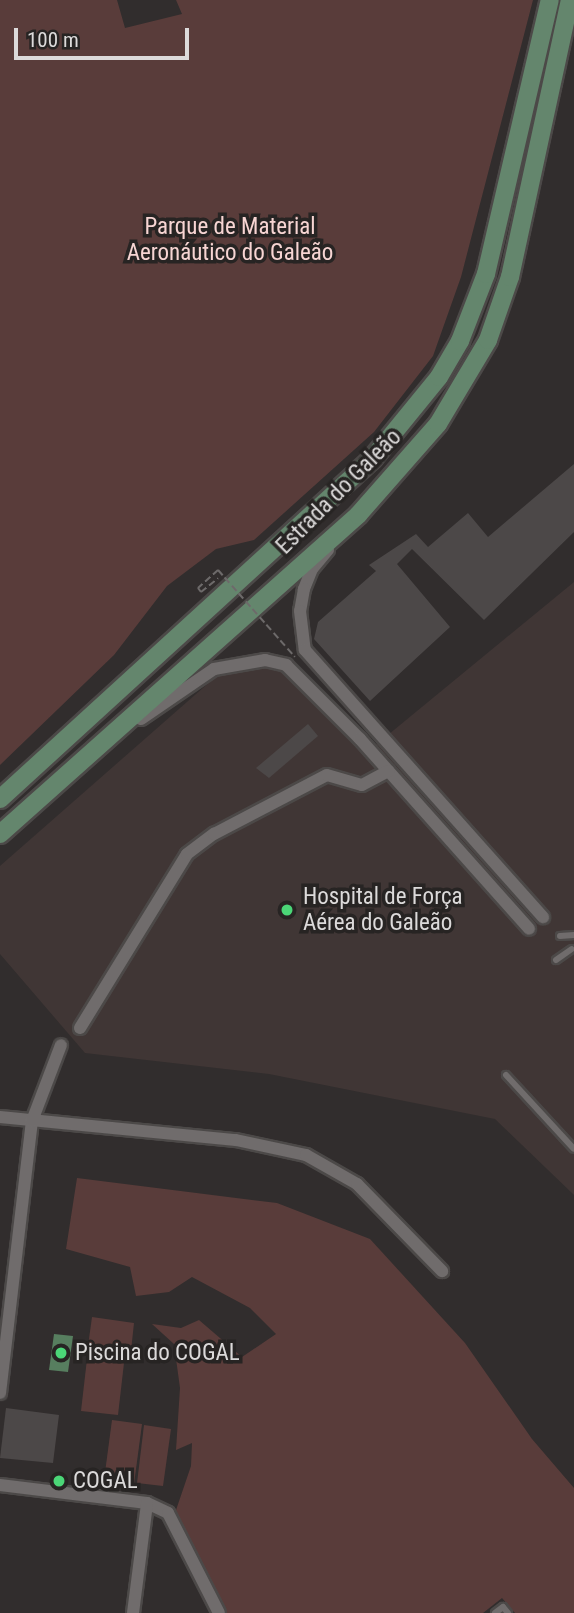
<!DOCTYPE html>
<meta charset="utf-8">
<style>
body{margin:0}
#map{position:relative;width:574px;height:1613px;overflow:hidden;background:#312d2d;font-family:"Roboto Condensed",sans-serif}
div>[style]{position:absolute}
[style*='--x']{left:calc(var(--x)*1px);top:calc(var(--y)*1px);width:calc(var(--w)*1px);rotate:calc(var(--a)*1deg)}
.built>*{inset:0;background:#403635}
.green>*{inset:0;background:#593c3a}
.water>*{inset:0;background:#577e5f}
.building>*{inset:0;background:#4c4848}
.path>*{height:2px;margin-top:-1px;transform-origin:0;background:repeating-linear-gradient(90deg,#6d6a6a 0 7px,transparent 0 10.5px)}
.roads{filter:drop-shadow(2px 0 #4c4948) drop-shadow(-2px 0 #4c4948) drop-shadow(0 2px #4c4948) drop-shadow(0 -2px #4c4948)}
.lane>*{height:6px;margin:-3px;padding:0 3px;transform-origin:3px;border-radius:3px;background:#706c6c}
.street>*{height:12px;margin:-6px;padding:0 6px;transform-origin:6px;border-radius:6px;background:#706c6c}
.secondary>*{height:18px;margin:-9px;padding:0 9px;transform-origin:9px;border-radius:9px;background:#64866d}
.path-bridge>*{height:2px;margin-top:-1px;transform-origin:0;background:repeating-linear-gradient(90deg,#6d6a6a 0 7px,transparent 0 10.5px)}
.dots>*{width:19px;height:19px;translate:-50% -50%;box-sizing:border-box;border:4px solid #272423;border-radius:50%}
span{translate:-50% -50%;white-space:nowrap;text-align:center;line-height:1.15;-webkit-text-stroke:7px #272423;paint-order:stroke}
.park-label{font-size:23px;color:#f7d5d3}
.street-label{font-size:23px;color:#dcdada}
.poi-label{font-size:23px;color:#dcdada}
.left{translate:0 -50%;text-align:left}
.scale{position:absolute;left:14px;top:28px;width:175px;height:32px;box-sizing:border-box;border:4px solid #dcdada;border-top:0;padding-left:9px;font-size:21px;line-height:24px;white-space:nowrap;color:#dcdada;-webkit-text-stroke:5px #272423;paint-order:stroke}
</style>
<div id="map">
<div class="built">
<div style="clip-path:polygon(574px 582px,574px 1195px,495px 1119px,269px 1074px,85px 1053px,0 954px,0 866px,212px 680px,234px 667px,261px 665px,284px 670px,366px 753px)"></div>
</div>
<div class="green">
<div style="clip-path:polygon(0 0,117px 0,125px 28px,182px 14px,176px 0,533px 0,461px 277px,433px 356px,374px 432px,254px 540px,216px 549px,167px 586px,114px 655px,0 765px)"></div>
<div style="clip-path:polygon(77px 1178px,277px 1203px,370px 1239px,465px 1343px,532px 1439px,574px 1488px,574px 1613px,515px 1613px,502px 1598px,483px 1613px,226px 1613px,175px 1513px,191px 1466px,192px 1443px,176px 1450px,180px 1388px,174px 1344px,152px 1324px,181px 1328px,199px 1320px,242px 1357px,276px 1334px,250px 1308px,192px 1277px,169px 1292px,136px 1296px,130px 1267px,66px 1249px)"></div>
<div style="clip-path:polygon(92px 1317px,134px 1323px,131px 1351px,88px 1346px)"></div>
<div style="clip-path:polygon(87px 1359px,124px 1363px,118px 1415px,81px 1411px)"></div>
<div style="clip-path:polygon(112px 1420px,142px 1424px,134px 1484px,104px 1480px)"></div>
<div style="clip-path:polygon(144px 1425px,171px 1429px,163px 1486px,137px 1483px)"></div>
</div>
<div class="water">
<div style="clip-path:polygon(54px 1334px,73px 1336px,68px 1372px,49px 1370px)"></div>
</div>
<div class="building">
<div style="clip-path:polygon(574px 464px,574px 532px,484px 620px,412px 549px,397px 564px,450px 627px,370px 701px,314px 639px,318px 622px,376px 571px,369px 565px,416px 534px,428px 547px,468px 513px,488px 537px)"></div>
<div style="clip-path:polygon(308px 724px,318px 736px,269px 778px,256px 768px)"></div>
<div style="clip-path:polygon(6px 1408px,59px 1415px,53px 1463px,0 1458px)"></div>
</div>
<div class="path">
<div style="--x:218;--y:570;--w:27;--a:138"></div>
<div style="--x:198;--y:588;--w:5;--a:53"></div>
<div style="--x:201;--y:592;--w:22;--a:-39"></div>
</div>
<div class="roads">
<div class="lane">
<div style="--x:560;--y:936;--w:14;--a:-4"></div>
<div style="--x:556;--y:960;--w:19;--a:-35"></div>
<div style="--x:506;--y:1075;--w:100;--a:47.4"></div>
<div style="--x:495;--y:1613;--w:10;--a:-37"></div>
<div style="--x:503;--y:1607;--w:8;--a:50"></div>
</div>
<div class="street">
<div style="--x:328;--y:550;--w:25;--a:130"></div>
<div style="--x:312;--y:569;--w:22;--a:112"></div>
<div style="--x:304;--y:589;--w:22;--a:100"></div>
<div style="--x:300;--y:611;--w:39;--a:83"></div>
<div style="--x:305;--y:650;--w:358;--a:48.3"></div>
<div style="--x:141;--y:719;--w:88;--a:-34.4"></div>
<div style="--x:214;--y:669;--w:52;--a:-10"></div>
<div style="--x:265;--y:660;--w:22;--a:13"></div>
<div style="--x:286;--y:665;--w:105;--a:45"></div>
<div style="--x:360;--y:739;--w:254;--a:48.3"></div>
<div style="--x:80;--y:1028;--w:204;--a:-58.4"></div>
<div style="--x:187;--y:854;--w:34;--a:-37"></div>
<div style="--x:214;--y:834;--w:127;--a:-27.6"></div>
<div style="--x:327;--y:775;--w:36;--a:16"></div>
<div style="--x:362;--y:785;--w:30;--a:-28"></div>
<div style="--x:0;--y:1117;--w:237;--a:5.6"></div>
<div style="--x:236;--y:1140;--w:72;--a:12.1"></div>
<div style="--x:306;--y:1155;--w:59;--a:29.6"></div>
<div style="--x:357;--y:1184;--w:122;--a:45.7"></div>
<div style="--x:0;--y:1393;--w:274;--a:-83.3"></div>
<div style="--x:32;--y:1121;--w:81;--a:-69.1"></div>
<div style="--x:0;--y:1485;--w:148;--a:7"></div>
<div style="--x:147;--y:1503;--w:23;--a:25"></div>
<div style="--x:168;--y:1513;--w:112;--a:63"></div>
<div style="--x:133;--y:1613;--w:111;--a:-82.7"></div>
</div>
<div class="secondary">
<div style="--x:0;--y:799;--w:505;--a:-42.43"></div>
<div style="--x:373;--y:458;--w:104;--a:-50.8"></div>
<div style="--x:439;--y:377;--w:42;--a:-59.7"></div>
<div style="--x:460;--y:341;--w:72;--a:-68.8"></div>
<div style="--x:486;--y:274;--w:281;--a:-76.9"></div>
<div style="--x:0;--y:834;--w:480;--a:-41.7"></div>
<div style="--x:358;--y:515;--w:121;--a:-48.7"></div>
<div style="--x:438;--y:424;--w:98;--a:-59.2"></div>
<div style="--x:488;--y:340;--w:67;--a:-70.8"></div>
<div style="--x:510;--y:277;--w:283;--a:-77.8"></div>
</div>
</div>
<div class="path-bridge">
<div style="--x:218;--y:570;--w:116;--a:48.5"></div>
</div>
<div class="dots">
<div style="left:287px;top:910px;background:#4bd677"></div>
<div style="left:61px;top:1353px;background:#4bd677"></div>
<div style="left:59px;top:1481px;background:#4bd677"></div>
</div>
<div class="park-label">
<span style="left:230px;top:240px">Parque de Material<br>Aeronáutico do Galeão</span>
</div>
<div class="street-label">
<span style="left:339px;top:492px;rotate:-45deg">Estrada do Galeão</span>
</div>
<div class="poi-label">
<span class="left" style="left:303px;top:910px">Hospital de Força<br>Aérea do Galeão</span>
<span class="left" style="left:75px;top:1353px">Piscina do COGAL</span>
<span class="left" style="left:73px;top:1481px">COGAL</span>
</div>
<div class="scale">100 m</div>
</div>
